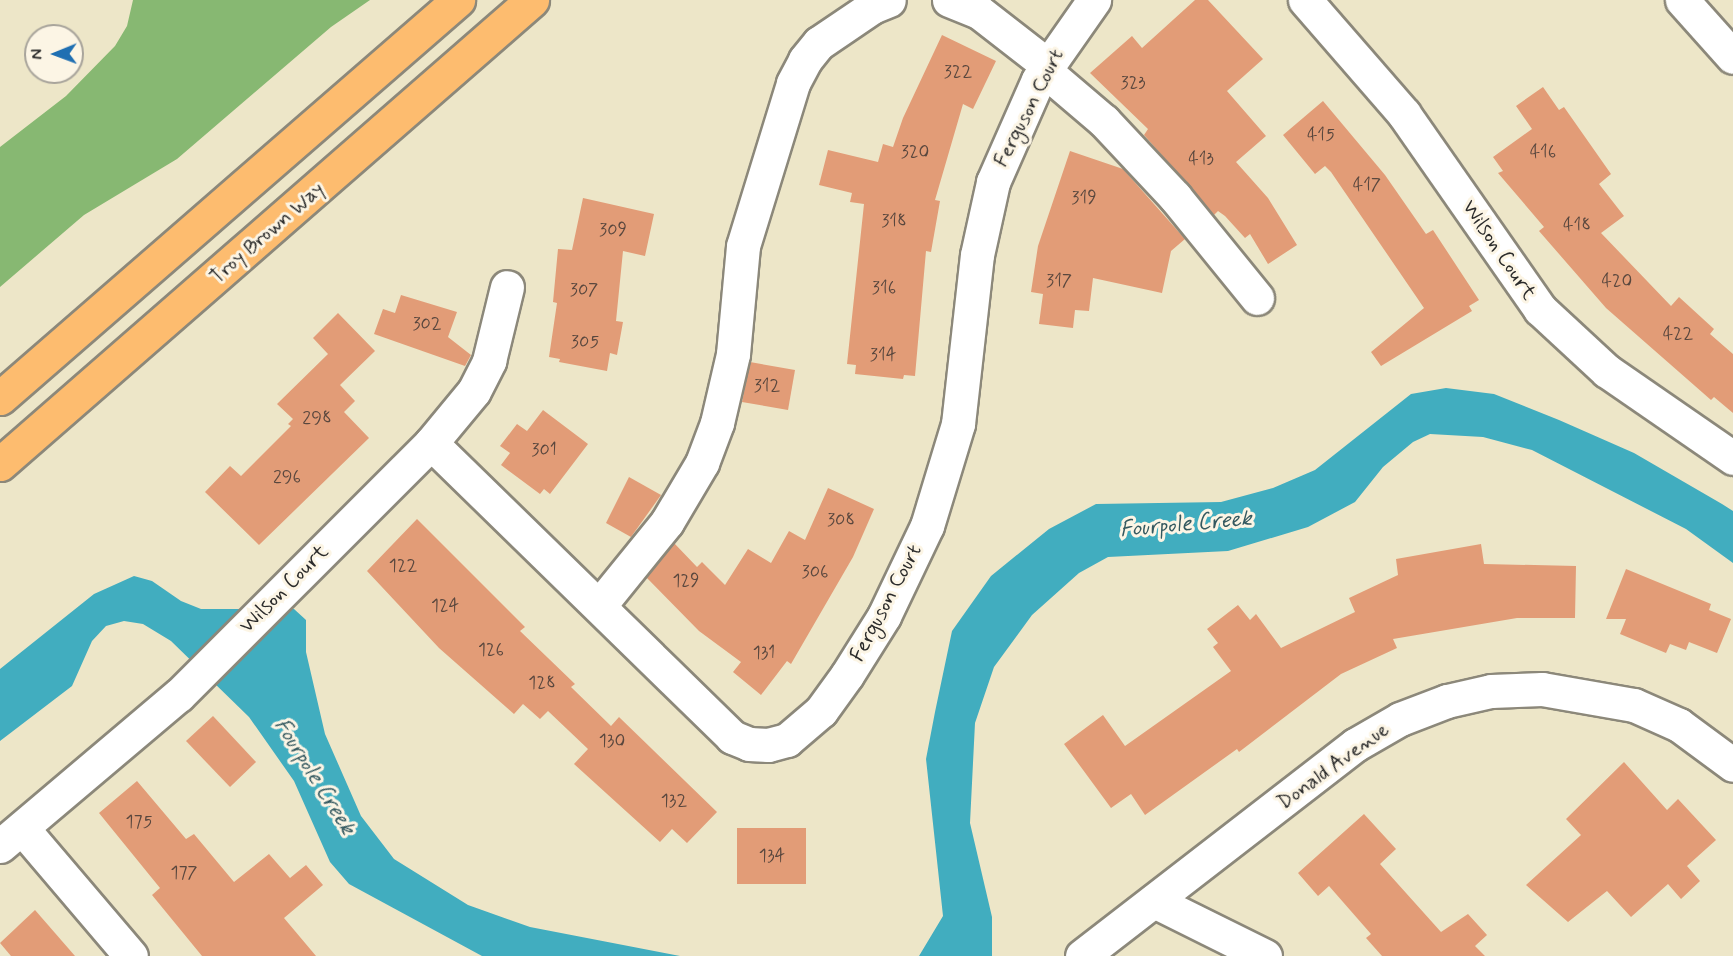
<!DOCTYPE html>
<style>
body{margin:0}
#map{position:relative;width:1733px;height:956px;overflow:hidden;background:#ede6c8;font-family:Mynerve,sans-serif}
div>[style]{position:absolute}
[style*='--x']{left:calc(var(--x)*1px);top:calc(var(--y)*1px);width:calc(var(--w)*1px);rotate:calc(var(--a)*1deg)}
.forest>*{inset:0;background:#87b872}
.water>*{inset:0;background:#41adbf}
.building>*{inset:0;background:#e29c77}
.roads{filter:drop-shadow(2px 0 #8c887a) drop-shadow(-2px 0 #8c887a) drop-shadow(0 2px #8c887a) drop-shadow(0 -2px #8c887a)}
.minor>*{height:33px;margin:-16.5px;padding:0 16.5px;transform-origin:16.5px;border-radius:16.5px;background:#fff}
.major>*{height:33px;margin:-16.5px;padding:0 16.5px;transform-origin:16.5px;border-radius:16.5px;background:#fdbc6f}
span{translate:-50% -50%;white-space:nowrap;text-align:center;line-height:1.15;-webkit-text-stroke:6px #fcf5e5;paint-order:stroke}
.number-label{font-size:18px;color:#59473e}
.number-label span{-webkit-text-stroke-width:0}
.street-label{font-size:21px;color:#2b2b2b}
.water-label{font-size:22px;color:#33585f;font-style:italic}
.north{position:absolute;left:24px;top:24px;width:60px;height:60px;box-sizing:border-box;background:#fcf5e5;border:2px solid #a8a49b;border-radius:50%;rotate:269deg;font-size:16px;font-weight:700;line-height:24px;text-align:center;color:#2b2b2b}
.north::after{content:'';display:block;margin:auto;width:21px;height:27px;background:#1f6fb2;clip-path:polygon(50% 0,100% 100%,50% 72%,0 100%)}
</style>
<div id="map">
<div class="forest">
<div style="clip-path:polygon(133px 0,370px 0,331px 27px,177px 159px,84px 215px,0 287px,0 147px,66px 96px,115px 46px,127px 26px)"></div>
</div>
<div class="water">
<div style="clip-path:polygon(1446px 388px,1494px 394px,1559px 420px,1634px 453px,1722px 504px,1733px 511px,1733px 563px,1686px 529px,1532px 450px,1483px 437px,1430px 434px,1413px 442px,1383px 467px,1355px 502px,1308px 527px,1228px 551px,1108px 557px,1079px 573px,1032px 615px,994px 667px,975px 723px,970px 823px,992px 917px,992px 956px,919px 956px,943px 916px,926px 759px,935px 712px,952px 631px,991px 576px,1049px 529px,1096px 504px,1221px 502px,1273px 488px,1315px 470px,1411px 394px)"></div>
<div style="clip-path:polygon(134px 576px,152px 581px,181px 601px,201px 609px,294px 609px,306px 620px,306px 652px,325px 734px,361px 816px,394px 859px,468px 905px,530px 927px,680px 956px,482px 956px,349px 884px,330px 862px,294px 781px,249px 717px,171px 641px,143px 624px,124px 621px,106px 626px,92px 641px,72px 686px,0 741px,0 669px,94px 594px)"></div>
</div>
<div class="building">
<div style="clip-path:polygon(1195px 0,1208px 0,1263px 59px,1227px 91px,1266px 136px,1236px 162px,1268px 198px,1297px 245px,1268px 264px,1250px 234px,1245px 238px,1225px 216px,1218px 211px,1214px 215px,1144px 135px,1148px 129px,1090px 73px,1132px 36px,1142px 48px)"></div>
<div style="clip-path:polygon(942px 35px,996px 61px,973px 109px,963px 104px,935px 200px,940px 201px,931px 252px,926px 251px,915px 376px,904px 375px,903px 379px,855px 374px,856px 365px,847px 364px,864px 204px,850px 202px,852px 193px,819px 185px,828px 150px,878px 162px,883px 144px,893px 147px,903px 118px)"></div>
<div style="clip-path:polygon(1543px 87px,1559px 110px,1564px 107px,1611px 174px,1599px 184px,1624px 216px,1601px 233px,1671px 306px,1679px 297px,1714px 329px,1710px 334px,1733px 354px,1733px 413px,1714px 397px,1711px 400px,1606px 308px,1539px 231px,1544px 227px,1498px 173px,1503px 171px,1493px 157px,1532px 129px,1516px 106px)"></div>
<div style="clip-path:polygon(1323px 101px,1385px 175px,1426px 234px,1433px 230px,1479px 300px,1469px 306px,1472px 311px,1381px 366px,1371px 352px,1424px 308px,1331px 172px,1325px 166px,1315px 174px,1283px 135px)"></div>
<div style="clip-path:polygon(1070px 151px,1123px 169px,1185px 239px,1171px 251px,1162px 293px,1093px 278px,1089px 311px,1075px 310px,1073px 328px,1039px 324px,1043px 294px,1031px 292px,1038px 246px)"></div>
<div style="clip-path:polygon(583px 198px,654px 214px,645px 256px,623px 251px,616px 321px,623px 322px,617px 355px,610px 353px,607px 371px,559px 362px,560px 359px,549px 357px,557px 303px,553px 302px,558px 249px,572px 250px)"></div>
<div style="clip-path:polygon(401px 295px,457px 312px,448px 337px,471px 355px,465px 366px,374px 334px,383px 309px,395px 313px)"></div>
<div style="clip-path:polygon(338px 313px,375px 351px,340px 385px,355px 401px,344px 412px,369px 438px,259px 545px,205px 492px,230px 466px,241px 476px,291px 426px,288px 424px,293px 419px,277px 404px,328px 354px,313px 338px)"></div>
<div style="clip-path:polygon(750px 362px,795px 370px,788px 410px,742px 402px)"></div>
<div style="clip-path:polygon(543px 410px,588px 444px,550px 494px,544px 489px,540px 494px,501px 465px,510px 453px,500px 446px,517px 424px,527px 431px)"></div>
<div style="clip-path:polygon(629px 477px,661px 495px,631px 537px,606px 523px)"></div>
<div style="clip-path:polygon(828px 488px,874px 509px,853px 557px,791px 664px,787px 661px,761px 695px,733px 672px,741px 662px,699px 631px,646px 577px,674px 543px,697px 567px,702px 562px,725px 585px,748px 549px,771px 563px,789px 531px,805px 540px)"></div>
<div style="clip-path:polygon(417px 519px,525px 627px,520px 631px,575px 684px,571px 687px,611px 726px,619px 717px,717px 812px,687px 843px,672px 829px,660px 842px,574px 764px,588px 749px,548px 711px,540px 719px,523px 704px,514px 714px,439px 648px,367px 571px)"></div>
<div style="clip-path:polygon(1481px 544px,1484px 564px,1576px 566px,1575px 618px,1517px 618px,1393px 639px,1397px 648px,1341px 674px,1239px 752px,1237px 749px,1145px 815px,1131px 794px,1111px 808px,1064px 744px,1103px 715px,1125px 746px,1231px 671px,1213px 647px,1218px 643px,1207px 629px,1238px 605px,1250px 620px,1256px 614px,1281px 648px,1355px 612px,1349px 598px,1398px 575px,1396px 559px)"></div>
<div style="clip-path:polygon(1626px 569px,1711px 604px,1709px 610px,1731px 619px,1717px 653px,1689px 642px,1686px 650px,1670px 644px,1666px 653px,1620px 634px,1626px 619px,1606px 619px)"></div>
<div style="clip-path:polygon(213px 716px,256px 762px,230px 787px,186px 741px)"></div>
<div style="clip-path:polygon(1624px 762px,1667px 810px,1678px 799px,1716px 840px,1687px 866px,1700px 881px,1681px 899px,1668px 884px,1631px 917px,1607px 891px,1568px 922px,1526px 885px,1581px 835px,1566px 819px)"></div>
<div style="clip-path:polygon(137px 781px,186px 839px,194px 834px,234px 882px,269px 854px,290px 878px,306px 865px,323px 885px,284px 918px,316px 956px,202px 956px,152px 895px,160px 888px,99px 813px)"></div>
<div style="clip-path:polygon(1364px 814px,1396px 849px,1380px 864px,1441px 932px,1468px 914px,1487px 935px,1475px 946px,1485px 956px,1382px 956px,1366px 938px,1371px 934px,1329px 886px,1318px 896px,1298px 873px)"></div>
<div style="clip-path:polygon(737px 828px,806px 828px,806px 884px,737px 884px)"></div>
<div style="clip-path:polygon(35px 910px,75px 956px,11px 956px,0 943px)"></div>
</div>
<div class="roads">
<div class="minor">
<div style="--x:949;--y:0;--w:32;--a:22"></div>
<div style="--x:979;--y:12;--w:86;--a:37.9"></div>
<div style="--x:1305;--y:0;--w:151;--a:49"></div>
<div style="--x:1404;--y:114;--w:238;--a:55.1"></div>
<div style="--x:1540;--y:309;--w:91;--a:42.8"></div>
<div style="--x:1607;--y:371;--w:153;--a:34.6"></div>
<div style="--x:1682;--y:0;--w:76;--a:48.2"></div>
<div style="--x:1044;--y:70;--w:79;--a:40.4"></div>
<div style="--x:1104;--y:121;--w:104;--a:46.9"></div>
<div style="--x:1175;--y:197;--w:130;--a:50.9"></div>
<div style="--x:431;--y:443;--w:421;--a:44.3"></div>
<div style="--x:732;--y:737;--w:18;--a:22"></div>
<div style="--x:749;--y:744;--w:19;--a:3"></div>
<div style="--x:768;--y:745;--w:20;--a:-15"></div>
<div style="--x:787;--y:740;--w:45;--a:-40.5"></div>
<div style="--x:821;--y:711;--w:44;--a:-54.2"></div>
<div style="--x:847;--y:675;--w:70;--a:-57.9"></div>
<div style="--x:884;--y:616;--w:100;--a:-64.5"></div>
<div style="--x:927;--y:526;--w:107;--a:-73.1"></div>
<div style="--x:958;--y:424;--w:170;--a:-83.6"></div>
<div style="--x:977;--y:255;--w:75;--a:-77.6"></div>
<div style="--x:993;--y:182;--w:111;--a:-66.2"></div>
<div style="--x:1038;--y:80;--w:98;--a:-55"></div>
<div style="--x:599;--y:606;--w:108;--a:-51"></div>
<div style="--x:667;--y:522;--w:69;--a:-59.3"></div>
<div style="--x:702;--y:463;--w:43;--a:-69.4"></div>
<div style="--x:717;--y:423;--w:71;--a:-76.9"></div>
<div style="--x:733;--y:354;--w:108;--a:-84.7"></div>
<div style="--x:743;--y:246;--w:170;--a:-72.9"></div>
<div style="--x:793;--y:83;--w:26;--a:-62"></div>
<div style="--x:805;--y:60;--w:22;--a:-51"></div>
<div style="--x:819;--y:43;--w:64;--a:-34.2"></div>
<div style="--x:872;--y:7;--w:18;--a:-22"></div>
<div style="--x:22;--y:828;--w:168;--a:49.6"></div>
<div style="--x:0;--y:846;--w:234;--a:-40.2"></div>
<div style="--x:179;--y:695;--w:356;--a:-45"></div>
<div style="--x:431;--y:443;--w:67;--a:-50.4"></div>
<div style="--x:474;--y:391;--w:34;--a:-63"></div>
<div style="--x:489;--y:361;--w:76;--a:-76.3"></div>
<div style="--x:1154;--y:901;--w:124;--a:26.4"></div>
<div style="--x:1082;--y:956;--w:345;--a:-37.7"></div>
<div style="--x:1355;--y:745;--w:52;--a:-30"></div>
<div style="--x:1400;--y:719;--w:50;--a:-21"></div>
<div style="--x:1447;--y:701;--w:45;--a:-12.8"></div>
<div style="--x:1491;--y:691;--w:51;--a:-2.2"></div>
<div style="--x:1542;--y:689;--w:93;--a:9.9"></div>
<div style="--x:1634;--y:705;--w:49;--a:24"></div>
<div style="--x:1679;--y:725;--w:67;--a:36.5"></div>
</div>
<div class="major">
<div style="--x:0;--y:398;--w:607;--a:-40.99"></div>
<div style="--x:0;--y:464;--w:706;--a:-41.09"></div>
</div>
</div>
<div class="number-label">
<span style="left:958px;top:72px">322</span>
<span style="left:1133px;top:83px">323</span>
<span style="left:1321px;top:135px">415</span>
<span style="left:915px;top:152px">320</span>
<span style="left:1543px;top:152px">416</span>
<span style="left:1201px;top:159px">413</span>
<span style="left:1367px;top:185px">417</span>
<span style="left:1084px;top:198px">319</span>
<span style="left:894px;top:221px">318</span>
<span style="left:1577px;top:225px">418</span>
<span style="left:613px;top:230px">309</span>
<span style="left:1059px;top:281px">317</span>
<span style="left:1617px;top:281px">420</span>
<span style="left:884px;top:288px">316</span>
<span style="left:584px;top:290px">307</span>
<span style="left:427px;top:324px">302</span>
<span style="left:1678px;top:334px">422</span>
<span style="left:585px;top:342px">305</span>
<span style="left:883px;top:355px">314</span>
<span style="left:767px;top:386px">312</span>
<span style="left:317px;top:418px">298</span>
<span style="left:544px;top:450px">301</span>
<span style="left:287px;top:477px">296</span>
<span style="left:841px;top:520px">308</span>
<span style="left:403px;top:566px">122</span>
<span style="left:815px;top:572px">306</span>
<span style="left:686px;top:581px">129</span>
<span style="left:445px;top:606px">124</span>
<span style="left:491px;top:650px">126</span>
<span style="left:764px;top:653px">131</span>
<span style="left:542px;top:683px">128</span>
<span style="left:612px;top:741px">130</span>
<span style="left:674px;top:801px">132</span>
<span style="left:139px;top:822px">175</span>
<span style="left:772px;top:856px">134</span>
<span style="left:184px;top:873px">177</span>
</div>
<div class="street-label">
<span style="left:1029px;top:108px;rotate:-63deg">Ferguson Court</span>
<span style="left:267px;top:233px;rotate:-41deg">Troy Brown Way</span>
<span style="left:1499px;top:250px;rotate:56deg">Wilson Court</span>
<span style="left:284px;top:589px;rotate:-45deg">Wilson Court</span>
<span style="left:886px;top:603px;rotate:-62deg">Ferguson Court</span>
<span style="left:1333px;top:766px;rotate:-36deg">Donald Avenue</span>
</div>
<div class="water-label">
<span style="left:1186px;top:525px;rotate:-5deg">Fourpole Creek</span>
<span style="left:314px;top:777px;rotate:58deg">Fourpole Creek</span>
</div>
<div class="north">N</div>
</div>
